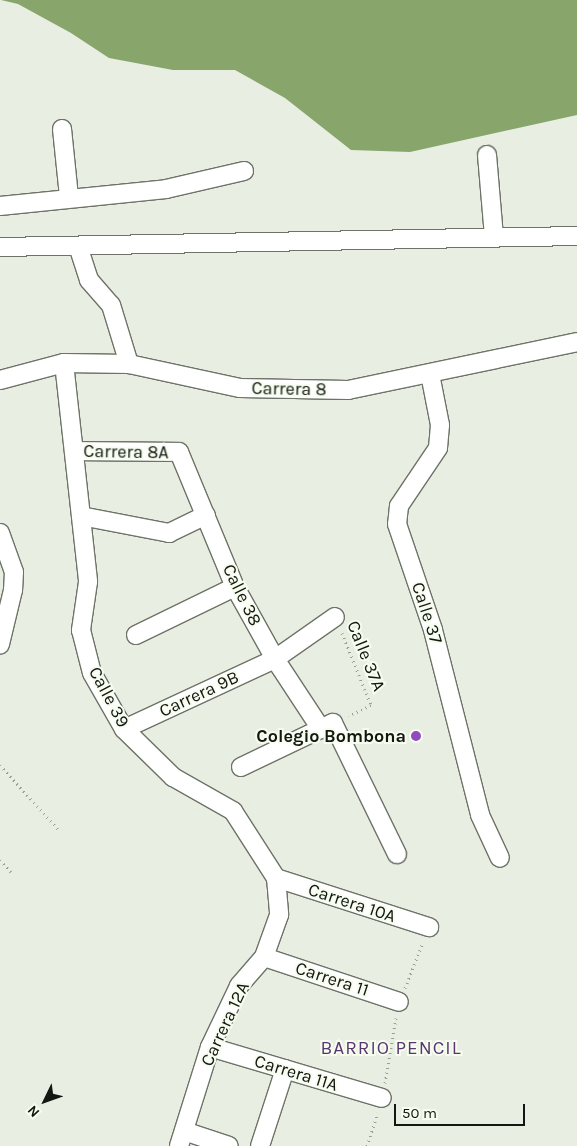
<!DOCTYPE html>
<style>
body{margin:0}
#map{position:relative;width:577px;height:1146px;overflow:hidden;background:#e8efe2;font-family:Karla,sans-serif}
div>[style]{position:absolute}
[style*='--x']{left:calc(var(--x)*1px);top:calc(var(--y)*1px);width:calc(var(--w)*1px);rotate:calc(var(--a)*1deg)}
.water>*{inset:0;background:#88a56c}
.path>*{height:3px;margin-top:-1.5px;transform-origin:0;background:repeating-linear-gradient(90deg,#9a9f96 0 1px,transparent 0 5px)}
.roads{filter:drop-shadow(1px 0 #6d7367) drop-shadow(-1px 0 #6d7367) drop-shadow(0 1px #6d7367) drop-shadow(0 -1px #6d7367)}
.street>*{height:18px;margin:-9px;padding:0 9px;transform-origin:9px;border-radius:9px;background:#fff}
.dots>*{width:14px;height:14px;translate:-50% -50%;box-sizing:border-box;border:2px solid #f6fdef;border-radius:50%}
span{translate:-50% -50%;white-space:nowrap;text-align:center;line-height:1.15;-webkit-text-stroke:4px #f6fdef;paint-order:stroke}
.street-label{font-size:18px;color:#141612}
.poi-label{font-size:18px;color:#141612;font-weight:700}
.right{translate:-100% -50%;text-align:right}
.neighbourhood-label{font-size:19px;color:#583670;letter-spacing:1px}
.north{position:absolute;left:20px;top:1076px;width:50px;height:50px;-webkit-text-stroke:4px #f6fdef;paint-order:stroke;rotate:228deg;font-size:14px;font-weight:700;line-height:20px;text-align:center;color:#141612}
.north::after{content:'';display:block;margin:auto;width:18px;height:22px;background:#141612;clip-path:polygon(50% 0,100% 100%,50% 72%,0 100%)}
.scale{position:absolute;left:394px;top:1104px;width:131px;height:22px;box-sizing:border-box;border:2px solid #141612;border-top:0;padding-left:6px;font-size:15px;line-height:18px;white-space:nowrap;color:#141612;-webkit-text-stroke:4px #f6fdef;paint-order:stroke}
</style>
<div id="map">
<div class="water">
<div style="clip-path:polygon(1px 0,577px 0,577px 115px,410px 152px,351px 150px,285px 98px,235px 70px,173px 70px,109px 58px,71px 33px,18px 4px)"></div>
</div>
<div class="path">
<div style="--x:342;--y:633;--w:78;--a:68.1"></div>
<div style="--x:371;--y:705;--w:25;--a:154"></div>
<div style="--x:0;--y:765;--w:86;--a:47.8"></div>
<div style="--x:0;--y:860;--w:16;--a:47"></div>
<div style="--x:405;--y:988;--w:49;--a:-68.6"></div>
<div style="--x:385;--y:1083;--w:66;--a:-80.4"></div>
<div style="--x:367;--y:1146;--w:35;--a:-72"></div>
</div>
<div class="roads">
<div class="street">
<div style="--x:62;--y:129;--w:68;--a:84.1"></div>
<div style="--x:487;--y:155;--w:82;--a:85.1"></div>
<div style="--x:0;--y:206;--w:167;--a:-5.8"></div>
<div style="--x:166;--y:189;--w:80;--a:-13"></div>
<div style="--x:78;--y:246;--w:36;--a:72"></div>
<div style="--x:89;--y:280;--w:33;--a:49"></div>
<div style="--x:111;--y:305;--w:62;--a:73"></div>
<div style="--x:0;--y:247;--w:577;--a:-1.09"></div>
<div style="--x:64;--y:363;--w:220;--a:83.7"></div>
<div style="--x:88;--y:582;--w:49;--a:98.3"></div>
<div style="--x:81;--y:630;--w:44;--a:75.7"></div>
<div style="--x:92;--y:673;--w:64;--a:60.3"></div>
<div style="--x:124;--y:729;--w:69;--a:44.4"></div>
<div style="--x:173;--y:777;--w:69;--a:29.5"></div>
<div style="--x:233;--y:811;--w:80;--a:57.3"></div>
<div style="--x:276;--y:878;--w:37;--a:85"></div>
<div style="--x:279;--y:915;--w:45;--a:109.7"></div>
<div style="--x:264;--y:957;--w:38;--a:131"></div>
<div style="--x:239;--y:986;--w:68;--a:115.4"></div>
<div style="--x:210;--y:1047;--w:104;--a:107.4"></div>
<div style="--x:430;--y:374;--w:52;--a:78.9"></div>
<div style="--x:440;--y:425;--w:23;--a:95"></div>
<div style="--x:438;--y:448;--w:70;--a:123.9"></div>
<div style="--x:399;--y:506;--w:18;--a:96"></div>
<div style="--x:397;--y:524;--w:112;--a:71.2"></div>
<div style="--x:433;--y:630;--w:191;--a:75.7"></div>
<div style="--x:480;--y:815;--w:47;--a:65.1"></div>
<div style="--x:0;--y:380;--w:66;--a:-14.9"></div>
<div style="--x:64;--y:363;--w:65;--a:0.9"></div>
<div style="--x:129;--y:364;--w:114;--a:12.2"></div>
<div style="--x:240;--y:388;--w:108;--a:1.1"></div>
<div style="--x:348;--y:390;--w:234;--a:-11.8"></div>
<div style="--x:74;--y:451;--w:105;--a:0.5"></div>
<div style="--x:179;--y:452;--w:146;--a:67.5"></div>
<div style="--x:235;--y:587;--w:82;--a:60.9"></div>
<div style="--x:275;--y:659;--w:84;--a:56.7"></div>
<div style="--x:81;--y:516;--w:90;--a:10.9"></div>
<div style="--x:169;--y:533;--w:41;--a:-25.9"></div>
<div style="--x:0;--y:533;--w:41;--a:70.3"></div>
<div style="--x:14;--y:572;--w:18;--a:93"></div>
<div style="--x:13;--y:590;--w:56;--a:103.5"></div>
<div style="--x:136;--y:635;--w:110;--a:-25.9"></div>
<div style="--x:124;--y:729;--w:166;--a:-24.9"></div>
<div style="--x:275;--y:659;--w:73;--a:-35"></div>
<div style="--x:241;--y:767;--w:102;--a:-25.6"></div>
<div style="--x:333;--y:723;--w:146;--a:64"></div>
<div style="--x:276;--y:878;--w:161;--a:17.8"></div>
<div style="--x:264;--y:957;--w:142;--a:18.4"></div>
<div style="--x:210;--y:1047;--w:179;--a:16.5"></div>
<div style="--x:184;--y:1131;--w:47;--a:18.4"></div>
<div style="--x:260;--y:1146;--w:81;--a:-72"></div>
</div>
</div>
<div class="dots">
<div style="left:416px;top:736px;background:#924bbf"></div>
</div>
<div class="street-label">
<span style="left:289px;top:389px;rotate:1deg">Carrera 8</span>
<span style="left:126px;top:452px;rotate:1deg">Carrera 8A</span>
<span style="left:242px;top:595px;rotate:64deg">Calle 38</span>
<span style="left:427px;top:613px;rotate:72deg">Calle 37</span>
<span style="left:366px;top:656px;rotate:68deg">Calle 37A</span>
<span style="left:199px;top:694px;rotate:-25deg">Carrera 9B</span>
<span style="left:109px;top:697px;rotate:62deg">Calle 39</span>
<span style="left:352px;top:903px;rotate:18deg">Carrera 10A</span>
<span style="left:332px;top:979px;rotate:18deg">Carrera 11</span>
<span style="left:225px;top:1024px;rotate:-65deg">Carrera 12A</span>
<span style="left:296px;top:1073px;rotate:17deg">Carrera 11A</span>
</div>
<div class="poi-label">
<span class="right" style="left:406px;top:736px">Colegio Bombona</span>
</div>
<div class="neighbourhood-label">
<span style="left:391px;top:1049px">BARRIO PENCIL</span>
</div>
<div class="north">N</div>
<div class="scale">50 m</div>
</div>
